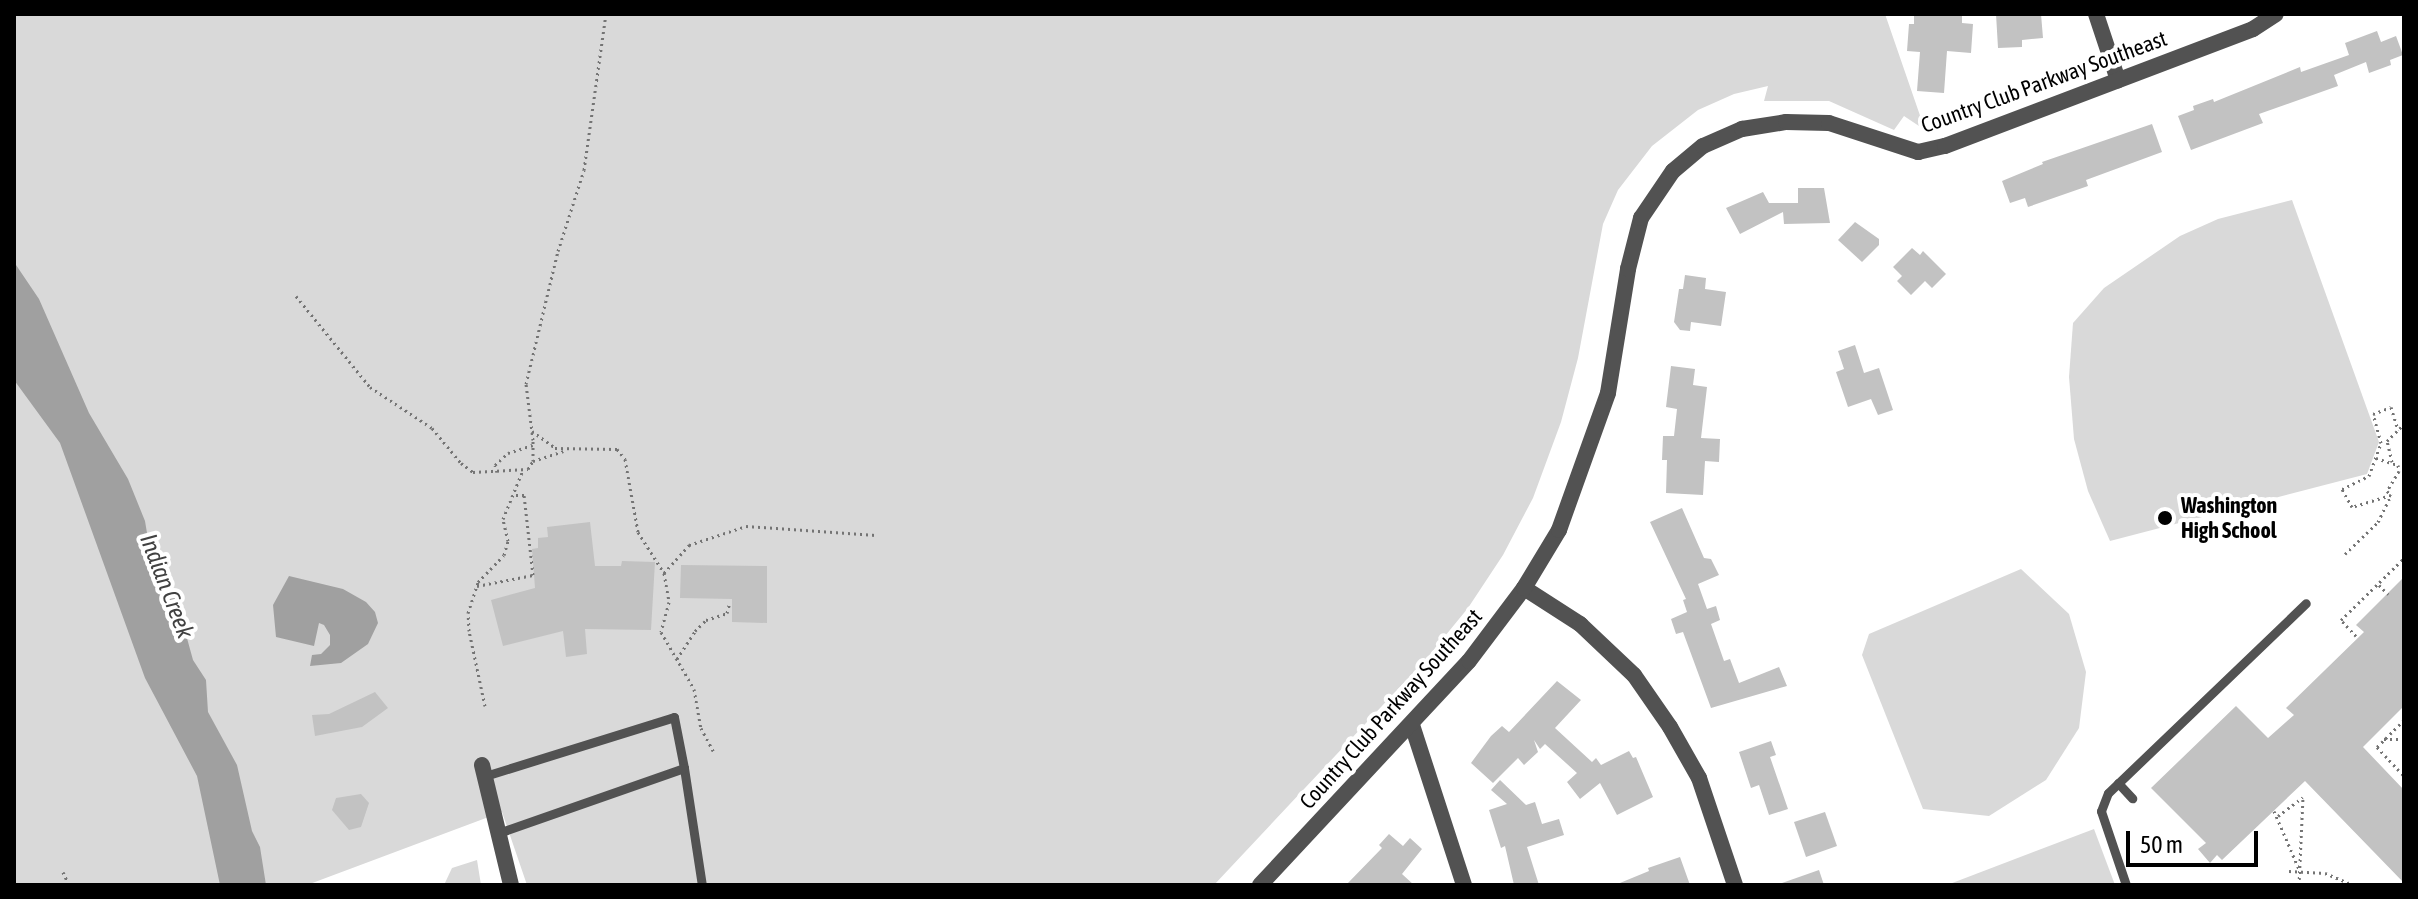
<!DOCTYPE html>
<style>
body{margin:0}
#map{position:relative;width:2418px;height:899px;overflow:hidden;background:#fff;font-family:"Asap Condensed",sans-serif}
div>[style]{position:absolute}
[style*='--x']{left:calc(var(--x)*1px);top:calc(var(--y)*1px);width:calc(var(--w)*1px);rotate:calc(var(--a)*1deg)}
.green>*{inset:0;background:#d9d9d9}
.water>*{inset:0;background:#a0a0a0}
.building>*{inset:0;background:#c2c2c2}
.path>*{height:3px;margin-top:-1.5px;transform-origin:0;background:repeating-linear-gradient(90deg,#747474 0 2px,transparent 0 6px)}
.lane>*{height:9px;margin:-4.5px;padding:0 4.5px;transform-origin:4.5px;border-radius:4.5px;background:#525252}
.street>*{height:16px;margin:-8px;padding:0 8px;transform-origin:8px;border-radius:8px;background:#525252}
.dots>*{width:22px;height:22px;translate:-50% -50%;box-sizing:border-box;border:4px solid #fff;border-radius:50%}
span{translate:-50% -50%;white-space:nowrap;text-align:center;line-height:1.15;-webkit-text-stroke:8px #fff;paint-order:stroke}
.street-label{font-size:22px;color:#000}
.poi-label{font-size:22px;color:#000;font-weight:700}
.left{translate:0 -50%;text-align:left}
.water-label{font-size:24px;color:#414141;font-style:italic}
.frame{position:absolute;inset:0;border:16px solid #000;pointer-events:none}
.scale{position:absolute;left:2126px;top:831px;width:132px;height:36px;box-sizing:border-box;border:4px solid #000;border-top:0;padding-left:10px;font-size:24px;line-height:28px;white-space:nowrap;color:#000;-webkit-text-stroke:6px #fff;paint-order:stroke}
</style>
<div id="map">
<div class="green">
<div style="clip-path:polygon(14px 14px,1885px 14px,1925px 130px,1904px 116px,1894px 130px,1829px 101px,1764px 101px,1768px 86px,1734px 94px,1698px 110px,1652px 146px,1618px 190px,1603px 224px,1578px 358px,1561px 422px,1533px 498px,1503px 555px,1468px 608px,1427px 658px,1214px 885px,527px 885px,502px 812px,307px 885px,14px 885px)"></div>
<div style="clip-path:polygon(2292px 200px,2379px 442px,2367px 474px,2110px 541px,2088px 491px,2074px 439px,2069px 377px,2073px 323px,2104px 288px,2180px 236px,2218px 219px)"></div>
<div style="clip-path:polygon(2021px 569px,2069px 614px,2086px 672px,2079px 728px,2046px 780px,1989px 816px,1923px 809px,1862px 655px,1869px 634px)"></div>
<div style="clip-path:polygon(2094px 829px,2115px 885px,1947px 885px)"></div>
<div style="clip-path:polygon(477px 860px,481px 885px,444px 885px,452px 868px)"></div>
</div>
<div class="water">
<div style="clip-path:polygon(14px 262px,39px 299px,89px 413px,128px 479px,145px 521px,149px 545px,174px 591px,193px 660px,206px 680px,208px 712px,237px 765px,252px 831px,260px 847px,266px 885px,220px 885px,197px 776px,145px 678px,60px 443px,14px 380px)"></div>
<div style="clip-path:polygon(289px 576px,343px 589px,366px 602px,375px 612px,378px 623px,368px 644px,341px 663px,310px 666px,312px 655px,321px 654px,330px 645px,330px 635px,324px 625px,319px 623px,314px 646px,276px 637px,273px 605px)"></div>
</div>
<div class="building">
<div style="clip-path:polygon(1914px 14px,1962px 14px,1962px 23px,1973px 24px,1971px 53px,1947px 51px,1944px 93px,1917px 91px,1920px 52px,1907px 51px,1909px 24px,1914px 24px)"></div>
<div style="clip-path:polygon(1996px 14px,2041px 14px,2043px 38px,2022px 40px,2022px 47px,1998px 48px)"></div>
<div style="clip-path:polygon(2377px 31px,2381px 42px,2396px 36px,2403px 55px,2390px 60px,2391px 65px,2369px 73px,2366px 62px,2334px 75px,2338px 86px,2259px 114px,2263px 123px,2191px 150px,2178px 116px,2194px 110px,2193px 106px,2213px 99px,2214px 102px,2300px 67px,2301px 72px,2349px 55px,2345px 43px)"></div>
<div style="clip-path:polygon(2152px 124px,2162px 152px,2086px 180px,2088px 186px,2028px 207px,2025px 198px,2010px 203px,2002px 181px,2043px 164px,2042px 162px)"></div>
<div style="clip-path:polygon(1798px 188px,1824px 188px,1830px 223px,1784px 224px,1783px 212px,1740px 234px,1726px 208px,1763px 192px,1769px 203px,1798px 203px)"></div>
<div style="clip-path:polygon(1855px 222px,1879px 239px,1879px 245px,1862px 262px,1838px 240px)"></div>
<div style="clip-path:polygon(1912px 248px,1920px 255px,1923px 251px,1946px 274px,1932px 288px,1925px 281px,1911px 295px,1897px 281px,1902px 276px,1893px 267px)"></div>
<div style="clip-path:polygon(1685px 275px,1706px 278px,1705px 289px,1726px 292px,1721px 326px,1691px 322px,1690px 331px,1680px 330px,1674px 322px,1679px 289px,1683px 289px)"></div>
<div style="clip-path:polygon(1855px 345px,1864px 373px,1879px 368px,1893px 410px,1878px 415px,1871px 399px,1848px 407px,1836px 372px,1844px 369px,1838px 351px)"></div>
<div style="clip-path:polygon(1671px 366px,1695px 369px,1693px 385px,1707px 387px,1701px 438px,1720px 439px,1719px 462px,1705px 461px,1703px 495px,1666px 493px,1667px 460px,1662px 460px,1663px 436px,1674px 436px,1677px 409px,1666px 407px)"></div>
<div style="clip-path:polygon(1682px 508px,1704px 558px,1711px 559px,1719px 575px,1698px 584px,1707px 609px,1716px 606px,1720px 620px,1711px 624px,1724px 661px,1730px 659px,1739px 683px,1779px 667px,1787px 686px,1711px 708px,1683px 632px,1676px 634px,1671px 619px,1687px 612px,1683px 600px,1686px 599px,1650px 522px)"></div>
<div style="clip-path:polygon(590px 522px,595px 566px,621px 566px,622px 561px,655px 562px,651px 630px,585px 629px,587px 654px,566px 657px,563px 631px,503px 646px,491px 600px,535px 588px,532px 549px,538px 548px,538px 538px,548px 537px,547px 527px)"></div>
<div style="clip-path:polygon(681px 565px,767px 566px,767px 623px,732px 622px,732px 599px,680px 598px)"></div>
<div style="clip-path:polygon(2404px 577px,2404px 706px,2363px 747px,2404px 790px,2404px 883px,2305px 781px,2222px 860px,2217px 855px,2210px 863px,2198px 849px,2206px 843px,2151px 788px,2236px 706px,2268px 738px,2294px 715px,2286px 708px,2364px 632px,2356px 625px)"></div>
<div style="clip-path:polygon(1557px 681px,1581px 700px,1555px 728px,1592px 762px,1596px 758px,1601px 765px,1629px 751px,1633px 758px,1636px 757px,1653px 797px,1617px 815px,1600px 783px,1580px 799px,1567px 782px,1577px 773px,1545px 744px,1540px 749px,1534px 740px,1538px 752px,1524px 765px,1518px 758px,1493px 783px,1471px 763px,1491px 736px,1502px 726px,1509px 732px)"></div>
<div style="clip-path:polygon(375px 692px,388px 708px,362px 727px,315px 736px,312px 715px,329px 714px)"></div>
<div style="clip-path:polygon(1771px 741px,1776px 755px,1770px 757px,1788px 809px,1769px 815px,1759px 785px,1751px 788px,1739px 752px)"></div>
<div style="clip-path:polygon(1500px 780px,1526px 805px,1535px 802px,1542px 824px,1559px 819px,1564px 835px,1527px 847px,1539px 885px,1514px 885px,1505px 846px,1501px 848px,1489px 810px,1507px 804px,1491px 790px)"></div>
<div style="clip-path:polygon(361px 794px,369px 803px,361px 827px,349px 830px,332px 810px,336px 798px)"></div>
<div style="clip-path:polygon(1825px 812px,1837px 846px,1806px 857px,1794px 822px)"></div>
<div style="clip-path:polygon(1389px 834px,1403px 846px,1410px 838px,1422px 849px,1402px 874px,1414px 885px,1346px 885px,1382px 848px,1379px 845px)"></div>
<div style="clip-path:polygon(1680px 857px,1690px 885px,1615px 885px,1649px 871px,1648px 868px)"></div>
<div style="clip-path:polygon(1819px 870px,1824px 885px,1782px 885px,1782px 883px)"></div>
</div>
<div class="path">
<div style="--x:296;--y:296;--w:117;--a:50.9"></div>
<div style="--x:370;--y:387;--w:74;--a:33.5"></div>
<div style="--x:432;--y:428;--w:45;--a:50.4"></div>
<div style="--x:461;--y:463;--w:15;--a:37"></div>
<div style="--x:473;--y:472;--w:55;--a:-3.1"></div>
<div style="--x:528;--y:469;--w:9;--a:-58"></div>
<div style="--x:533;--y:461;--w:21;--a:-90"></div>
<div style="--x:533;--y:440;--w:56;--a:-97.1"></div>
<div style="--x:526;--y:384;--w:137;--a:-76.5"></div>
<div style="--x:558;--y:251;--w:85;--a:-72.2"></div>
<div style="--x:584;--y:170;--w:158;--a:-82"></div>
<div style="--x:532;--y:431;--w:29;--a:36"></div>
<div style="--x:555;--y:448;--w:62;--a:0.9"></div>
<div style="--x:617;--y:449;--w:13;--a:51"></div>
<div style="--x:625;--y:459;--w:74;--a:79.9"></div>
<div style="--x:638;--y:532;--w:49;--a:57.6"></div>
<div style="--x:664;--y:573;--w:29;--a:80"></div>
<div style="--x:669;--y:602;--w:31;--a:105"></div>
<div style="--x:661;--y:632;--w:66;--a:59.9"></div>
<div style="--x:694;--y:689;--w:40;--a:80"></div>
<div style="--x:701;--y:728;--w:26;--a:62"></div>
<div style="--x:2376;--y:458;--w:23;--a:18"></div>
<div style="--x:2398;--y:465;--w:6;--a:81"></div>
<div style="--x:2399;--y:471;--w:23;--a:121"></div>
<div style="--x:2387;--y:491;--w:6;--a:45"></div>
<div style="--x:533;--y:461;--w:32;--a:-18"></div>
<div style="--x:2392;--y:462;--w:22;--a:-103"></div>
<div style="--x:2387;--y:441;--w:24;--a:-45"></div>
<div style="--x:497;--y:472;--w:7;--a:-106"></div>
<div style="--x:495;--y:465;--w:18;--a:-43"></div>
<div style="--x:508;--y:453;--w:26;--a:-18"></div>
<div style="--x:2345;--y:554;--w:46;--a:-44.1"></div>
<div style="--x:2378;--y:522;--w:30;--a:-64"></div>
<div style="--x:2391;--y:495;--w:41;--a:162.9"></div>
<div style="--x:2352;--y:507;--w:21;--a:-119"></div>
<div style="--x:2342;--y:489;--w:30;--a:-26"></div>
<div style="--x:2369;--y:476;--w:35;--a:-70"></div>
<div style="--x:2381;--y:443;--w:30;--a:-105"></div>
<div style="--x:2373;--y:414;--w:19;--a:-21"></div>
<div style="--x:2391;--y:407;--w:24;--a:73"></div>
<div style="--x:664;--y:573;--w:38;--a:-48"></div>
<div style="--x:689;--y:545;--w:60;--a:-18.4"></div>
<div style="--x:746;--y:526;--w:130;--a:4"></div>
<div style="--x:2379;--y:585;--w:13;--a:45"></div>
<div style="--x:477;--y:586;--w:57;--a:-11.1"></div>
<div style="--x:533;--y:575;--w:81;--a:-96.4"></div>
<div style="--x:524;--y:495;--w:11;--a:180"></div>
<div style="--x:2356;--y:636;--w:22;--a:-133"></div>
<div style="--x:2341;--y:620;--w:88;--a:-44.5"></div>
<div style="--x:677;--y:659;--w:33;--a:-57"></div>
<div style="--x:695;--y:631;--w:16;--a:-45"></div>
<div style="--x:706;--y:620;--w:22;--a:-18"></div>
<div style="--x:727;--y:613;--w:11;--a:-75"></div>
<div style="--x:485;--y:706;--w:77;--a:-102"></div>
<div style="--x:469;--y:631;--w:18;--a:-93"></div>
<div style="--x:468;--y:613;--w:33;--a:-72"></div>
<div style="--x:478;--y:582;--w:37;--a:-46"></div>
<div style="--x:504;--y:555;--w:15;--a:-74"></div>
<div style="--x:508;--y:541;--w:23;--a:-103"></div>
<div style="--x:503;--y:519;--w:53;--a:-67.8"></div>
<div style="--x:2404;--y:720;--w:38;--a:135"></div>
<div style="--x:2377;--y:747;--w:40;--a:47"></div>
<div style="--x:2384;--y:739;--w:20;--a:0"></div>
<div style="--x:2274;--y:811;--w:63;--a:66.7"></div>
<div style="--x:2278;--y:816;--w:31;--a:-37"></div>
<div style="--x:2289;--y:871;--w:36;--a:3"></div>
<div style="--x:2325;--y:873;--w:30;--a:23"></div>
<div style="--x:63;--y:872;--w:14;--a:65"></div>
<div style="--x:2299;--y:885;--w:88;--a:-87.4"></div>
</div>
<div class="lane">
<div style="--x:684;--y:768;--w:118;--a:81.3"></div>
<div style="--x:485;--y:776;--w:198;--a:-17.3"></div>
<div style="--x:674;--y:717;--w:52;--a:78.9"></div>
<div style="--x:684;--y:768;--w:197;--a:160.7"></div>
<div style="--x:2118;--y:783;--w:21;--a:47"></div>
<div style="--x:2126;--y:885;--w:78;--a:-108.7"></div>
<div style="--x:2101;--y:811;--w:19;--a:-69"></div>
<div style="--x:2108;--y:793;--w:274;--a:-43.8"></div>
</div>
<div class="street">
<div style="--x:2096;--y:14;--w:70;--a:71.6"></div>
<div style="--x:1524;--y:588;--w:67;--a:32.7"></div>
<div style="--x:1580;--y:624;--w:74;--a:43.4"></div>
<div style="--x:1634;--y:675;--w:63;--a:55.3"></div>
<div style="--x:1670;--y:727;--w:59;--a:60.4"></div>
<div style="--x:1699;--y:778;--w:113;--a:71.4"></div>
<div style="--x:1412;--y:725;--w:168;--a:72"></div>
<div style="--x:482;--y:765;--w:123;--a:76.4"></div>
<div style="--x:1260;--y:885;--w:306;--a:-47"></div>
<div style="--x:1469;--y:661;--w:91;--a:-53"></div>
<div style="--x:1524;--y:588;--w:68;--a:-58.9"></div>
<div style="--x:1559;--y:530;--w:145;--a:-70.3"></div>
<div style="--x:1608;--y:393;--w:126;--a:-80.8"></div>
<div style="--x:1628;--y:269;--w:53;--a:-75.7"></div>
<div style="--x:1641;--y:218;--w:57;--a:-55.8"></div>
<div style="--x:1673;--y:171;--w:39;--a:-40"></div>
<div style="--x:1703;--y:146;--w:43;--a:-23.6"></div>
<div style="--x:1742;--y:129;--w:45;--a:-9"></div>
<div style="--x:1786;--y:122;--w:43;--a:1.3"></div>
<div style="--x:1829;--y:123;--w:94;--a:18"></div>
<div style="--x:1918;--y:152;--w:28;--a:-13"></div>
<div style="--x:1945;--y:146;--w:329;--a:-20.8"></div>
<div style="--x:2253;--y:29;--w:27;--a:-33"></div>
</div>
<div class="dots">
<div style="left:2165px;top:518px;background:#000"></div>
</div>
<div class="street-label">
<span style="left:2044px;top:82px;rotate:-20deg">Country Club Parkway Southeast</span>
<span style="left:1391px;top:709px;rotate:-48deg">Country Club Parkway Southeast</span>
</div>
<div class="poi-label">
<span class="left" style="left:2181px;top:518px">Washington<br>High School</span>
</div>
<div class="water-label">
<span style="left:167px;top:586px;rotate:69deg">Indian Creek</span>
</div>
<div class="frame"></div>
<div class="scale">50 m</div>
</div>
